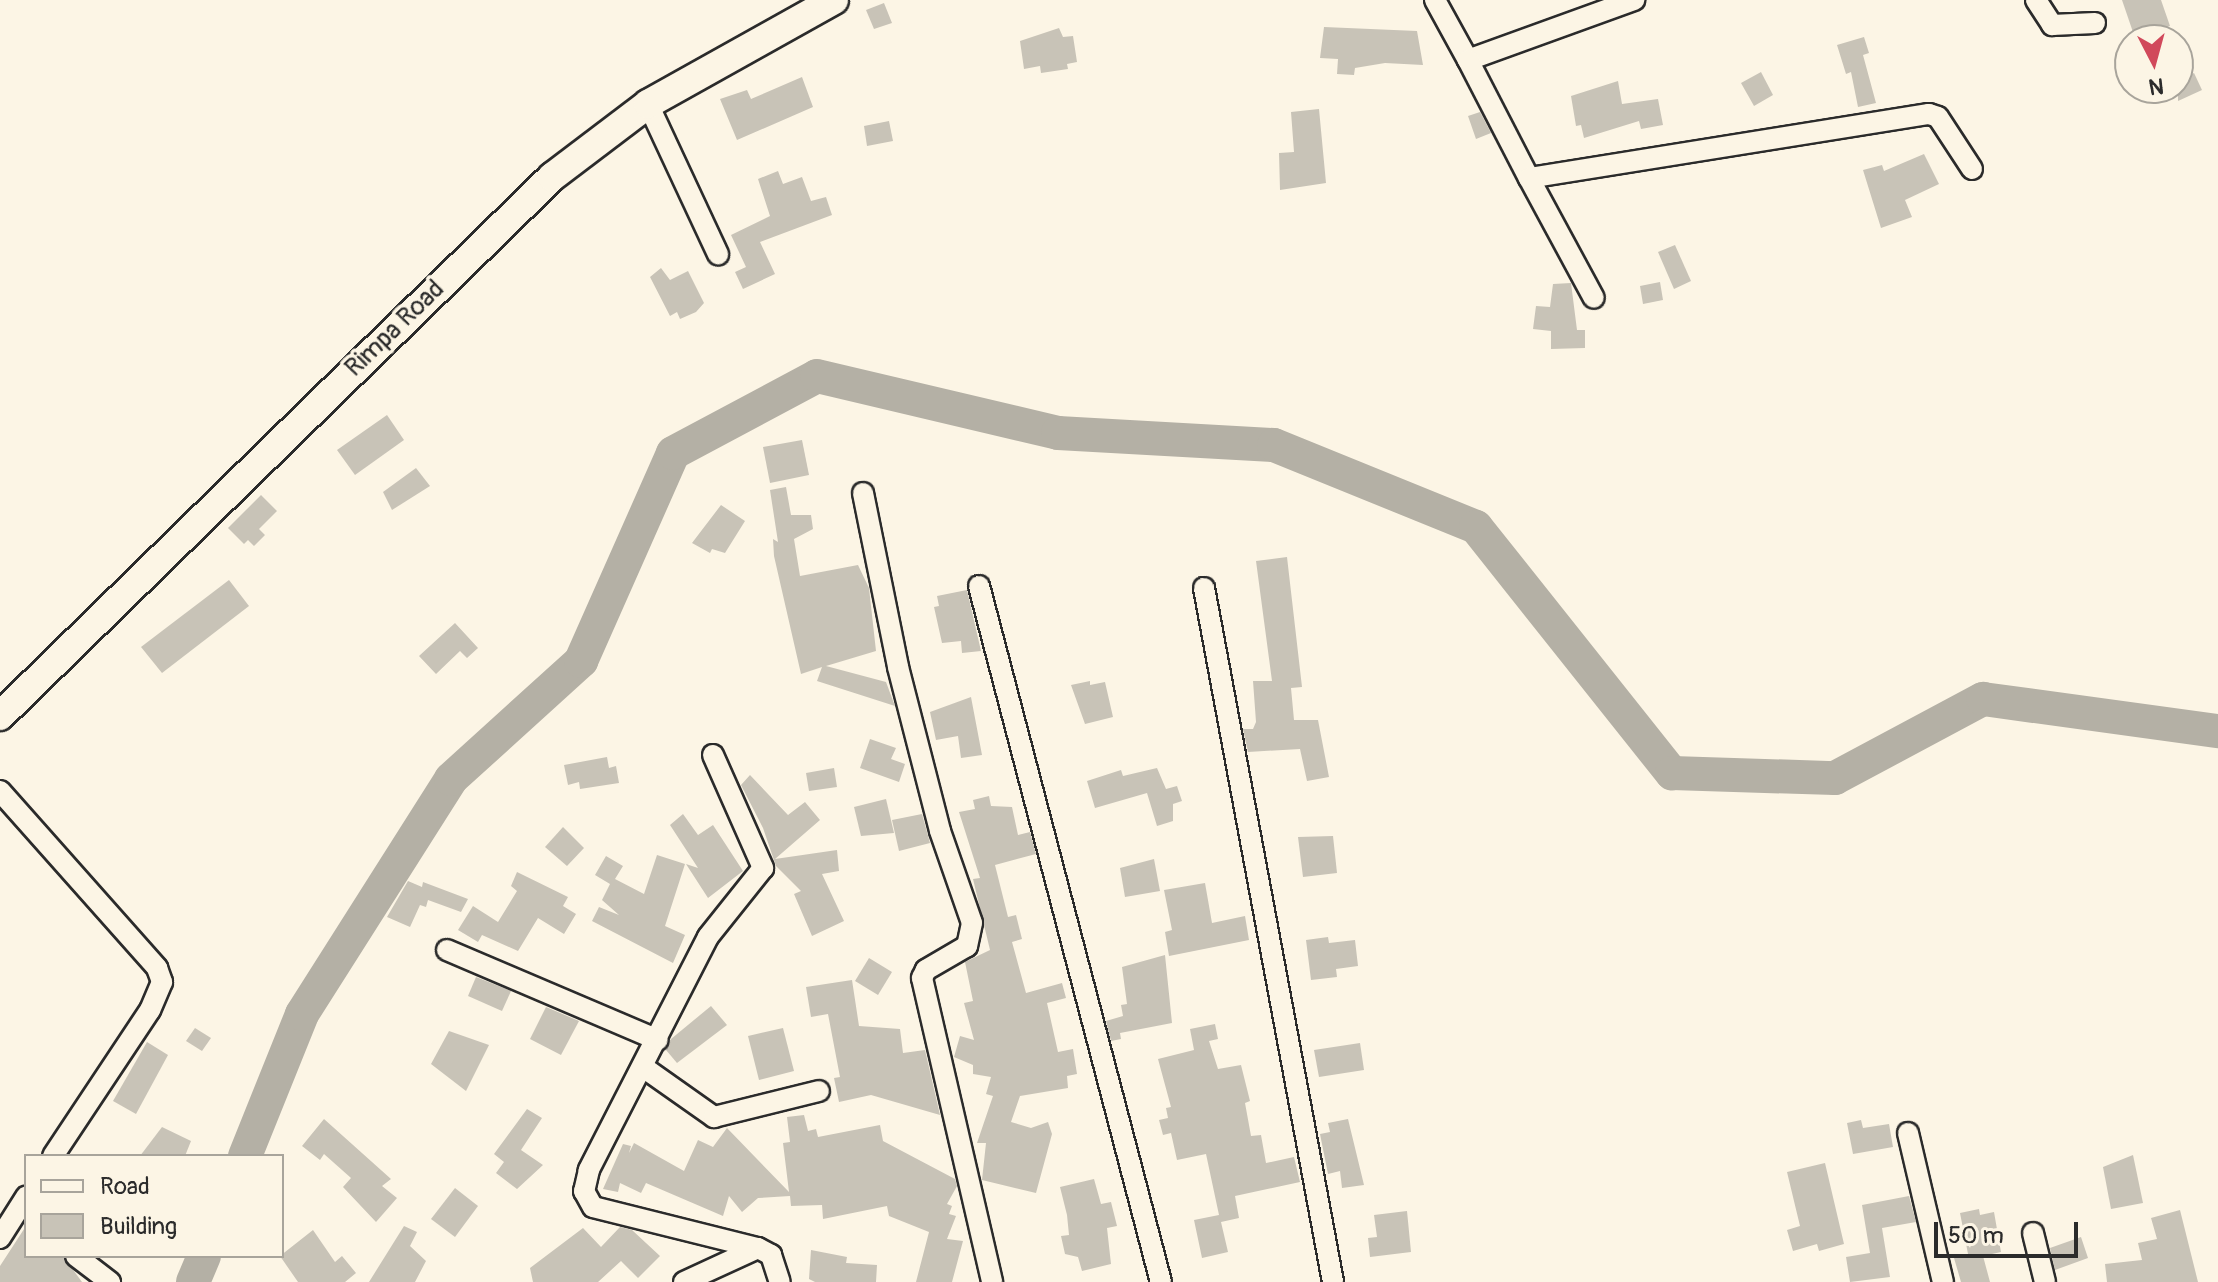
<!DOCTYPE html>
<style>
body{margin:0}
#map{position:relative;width:2218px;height:1282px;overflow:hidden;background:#fcf5e5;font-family:Pangolin,sans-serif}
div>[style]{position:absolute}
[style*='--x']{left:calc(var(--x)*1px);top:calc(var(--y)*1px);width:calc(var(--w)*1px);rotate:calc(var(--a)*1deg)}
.river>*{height:34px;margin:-17px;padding:0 17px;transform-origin:17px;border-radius:17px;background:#b4b0a5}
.building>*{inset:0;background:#c8c3b7}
.roads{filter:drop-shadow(2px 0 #2b2b2b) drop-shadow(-2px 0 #2b2b2b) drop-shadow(0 2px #2b2b2b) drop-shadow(0 -2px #2b2b2b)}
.street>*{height:20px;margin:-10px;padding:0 10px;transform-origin:10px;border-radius:10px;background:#fcf5e5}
.secondary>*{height:28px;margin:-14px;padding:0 14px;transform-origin:14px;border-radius:14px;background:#fcf5e5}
span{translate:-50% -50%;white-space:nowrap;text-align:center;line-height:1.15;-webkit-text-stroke:7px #fcf5e5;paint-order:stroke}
.street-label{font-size:26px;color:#2b2b2b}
.legend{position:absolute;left:24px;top:1154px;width:260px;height:104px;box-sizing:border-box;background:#fcf5e5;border:2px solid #a8a49b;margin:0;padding:10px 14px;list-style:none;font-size:24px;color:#2b2b2b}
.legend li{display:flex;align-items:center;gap:16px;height:40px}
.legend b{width:40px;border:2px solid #a8a49b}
.north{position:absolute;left:2114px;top:24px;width:80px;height:80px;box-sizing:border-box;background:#fcf5e5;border:2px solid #a8a49b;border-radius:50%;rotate:174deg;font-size:22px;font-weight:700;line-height:32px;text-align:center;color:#2b2b2b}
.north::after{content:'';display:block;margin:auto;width:28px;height:36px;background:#d1495b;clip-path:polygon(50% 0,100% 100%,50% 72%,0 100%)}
.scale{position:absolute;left:1934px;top:1222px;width:144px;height:36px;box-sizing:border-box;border:4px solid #2b2b2b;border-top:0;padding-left:10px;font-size:24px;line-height:28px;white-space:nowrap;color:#2b2b2b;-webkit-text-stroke:6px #fcf5e5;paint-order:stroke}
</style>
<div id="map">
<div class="river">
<div style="--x:245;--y:1156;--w:153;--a:-68.1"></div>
<div style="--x:302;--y:1014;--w:278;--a:-57.6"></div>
<div style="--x:451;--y:779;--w:176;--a:-42.2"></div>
<div style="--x:581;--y:661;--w:227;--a:-66.1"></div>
<div style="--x:673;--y:453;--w:163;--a:-28.1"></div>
<div style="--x:817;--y:376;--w:248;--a:13.3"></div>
<div style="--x:1058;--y:433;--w:216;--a:3.2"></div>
<div style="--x:1274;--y:445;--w:218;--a:22.1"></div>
<div style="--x:1476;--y:527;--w:315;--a:51.5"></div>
<div style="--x:1672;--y:773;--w:163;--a:1.8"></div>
<div style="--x:1835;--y:778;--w:168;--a:-28.1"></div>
<div style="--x:1983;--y:699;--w:237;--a:7.8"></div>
<div style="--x:193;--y:1282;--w:28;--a:-67"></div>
</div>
<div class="building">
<div style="clip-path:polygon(2122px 0,2161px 0,2170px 26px,2135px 38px)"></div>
<div style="clip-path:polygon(884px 3px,892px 23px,874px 29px,866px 10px)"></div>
<div style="clip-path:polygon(1324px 27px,1417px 31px,1423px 65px,1385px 63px,1355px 68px,1354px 75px,1337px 74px,1338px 59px,1320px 58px)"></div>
<div style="clip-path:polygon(1059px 28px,1063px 37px,1073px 36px,1077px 62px,1067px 64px,1068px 69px,1041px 73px,1040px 66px,1024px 69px,1020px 41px)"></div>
<div style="clip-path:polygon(1864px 37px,1869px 53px,1863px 55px,1876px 103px,1858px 107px,1851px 72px,1846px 74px,1837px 45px)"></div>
<div style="clip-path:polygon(1761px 72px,1773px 95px,1754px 106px,1741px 83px)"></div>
<div style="clip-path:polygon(2194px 73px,2202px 90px,2178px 101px,2178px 81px)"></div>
<div style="clip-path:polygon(802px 77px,813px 107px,737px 140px,720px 99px,747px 90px,751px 99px)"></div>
<div style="clip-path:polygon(1618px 81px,1622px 104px,1658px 99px,1663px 125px,1641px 129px,1639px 121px,1584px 138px,1581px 125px,1576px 126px,1571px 96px)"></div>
<div style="clip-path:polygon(1319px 109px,1326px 183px,1280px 190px,1279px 153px,1294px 152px,1291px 112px)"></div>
<div style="clip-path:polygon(1480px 112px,1491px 133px,1476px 139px,1468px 116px)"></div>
<div style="clip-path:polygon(889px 121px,893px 141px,867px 146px,864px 126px)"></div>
<div style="clip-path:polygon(1924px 154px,1939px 184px,1905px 200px,1912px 217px,1881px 228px,1863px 170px,1882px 165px,1884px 171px)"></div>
<div style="clip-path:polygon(778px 171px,783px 184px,802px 177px,811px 201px,826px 197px,832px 215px,760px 242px,775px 274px,743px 289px,735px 272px,746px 267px,731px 235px,770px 216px,758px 179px)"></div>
<div style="clip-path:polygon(1675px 245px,1691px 281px,1674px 289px,1658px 252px)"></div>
<div style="clip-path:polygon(661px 268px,670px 280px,688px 271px,704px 303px,696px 312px,680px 319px,677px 312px,670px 316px,650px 277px)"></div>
<div style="clip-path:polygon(1660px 282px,1663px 300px,1643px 304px,1640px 286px)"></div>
<div style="clip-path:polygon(1571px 283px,1577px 330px,1585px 330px,1585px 348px,1551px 349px,1551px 331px,1533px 329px,1536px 306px,1550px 307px,1553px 284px)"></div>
<div style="clip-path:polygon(387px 415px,404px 440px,355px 475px,337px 450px)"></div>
<div style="clip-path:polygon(802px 440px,809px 475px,770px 483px,763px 447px)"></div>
<div style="clip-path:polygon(416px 468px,430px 486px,392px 510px,383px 492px)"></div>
<div style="clip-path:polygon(786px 487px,791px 515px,811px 515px,813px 529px,794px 539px,800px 576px,858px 565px,869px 588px,876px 651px,826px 666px,886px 682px,895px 706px,817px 681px,822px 667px,801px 674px,774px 556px,773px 539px,778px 542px,770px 490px)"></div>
<div style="clip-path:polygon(261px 495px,277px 511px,259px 529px,265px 535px,254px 546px,248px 540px,244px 544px,228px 528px)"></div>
<div style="clip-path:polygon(721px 505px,745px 521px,725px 553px,712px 549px,710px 553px,692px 543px)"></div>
<div style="clip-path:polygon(1287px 557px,1302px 687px,1291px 688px,1294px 720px,1318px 720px,1329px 777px,1307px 781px,1300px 749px,1248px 752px,1243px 729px,1253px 729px,1256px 722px,1253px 681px,1272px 681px,1256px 561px)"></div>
<div style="clip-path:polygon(229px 580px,249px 606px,162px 673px,141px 647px)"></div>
<div style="clip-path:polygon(967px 590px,981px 651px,962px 653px,961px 641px,942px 643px,934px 607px,939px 606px,937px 596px)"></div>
<div style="clip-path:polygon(455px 623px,478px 648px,467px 658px,460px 651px,436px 674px,419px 656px)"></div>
<div style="clip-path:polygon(1090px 681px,1090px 685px,1105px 682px,1113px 717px,1085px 724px,1071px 685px)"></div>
<div style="clip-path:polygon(971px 697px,982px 755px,961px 758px,958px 736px,936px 740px,930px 712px)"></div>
<div style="clip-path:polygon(870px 739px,896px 748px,891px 759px,905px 764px,899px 782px,860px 768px)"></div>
<div style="clip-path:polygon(607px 757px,609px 768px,616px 766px,619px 783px,580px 789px,579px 782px,568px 785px,564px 765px)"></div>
<div style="clip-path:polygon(834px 768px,837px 787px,809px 791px,806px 773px)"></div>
<div style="clip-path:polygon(1157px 768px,1166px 789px,1177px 786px,1182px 801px,1173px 804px,1173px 821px,1157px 826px,1147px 793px,1095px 808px,1087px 781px,1121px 770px,1123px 776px)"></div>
<div style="clip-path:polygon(750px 775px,788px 815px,805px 802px,820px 820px,775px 859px,837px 850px,839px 871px,822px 874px,844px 921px,812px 936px,794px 894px,801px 891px,776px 866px,763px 828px,741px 785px)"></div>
<div style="clip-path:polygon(989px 796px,991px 806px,1012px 807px,1018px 835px,1030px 832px,1036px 854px,995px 865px,1008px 917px,1016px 915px,1022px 939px,1012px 942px,1026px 993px,1062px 983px,1066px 998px,1047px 1003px,1058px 1052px,1073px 1049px,1077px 1074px,1067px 1076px,1068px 1088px,1020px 1096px,1011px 1122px,1031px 1128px,1048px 1122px,1052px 1134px,1036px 1193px,982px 1180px,986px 1143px,977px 1143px,993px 1096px,986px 1094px,991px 1077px,973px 1074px,973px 1065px,954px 1057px,960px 1036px,974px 1040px,964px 1003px,973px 1001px,965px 962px,990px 950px,973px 879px,980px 878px,959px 812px,975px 809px,973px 800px)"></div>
<div style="clip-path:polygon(886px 799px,894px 833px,861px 836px,854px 807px)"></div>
<div style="clip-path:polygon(683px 814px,698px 835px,713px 825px,743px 871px,708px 898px,686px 864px,698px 868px,670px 825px)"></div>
<div style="clip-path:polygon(922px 814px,930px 843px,899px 851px,892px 820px)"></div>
<div style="clip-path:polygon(563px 827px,584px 848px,567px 866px,545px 847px)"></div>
<div style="clip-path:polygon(1333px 836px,1337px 873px,1303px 877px,1298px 837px)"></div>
<div style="clip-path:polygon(657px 855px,685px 864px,665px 926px,685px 935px,673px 963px,592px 921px,599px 907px,619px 915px,602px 900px,610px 884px,595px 875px,606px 856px,623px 866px,615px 879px,644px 894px)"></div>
<div style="clip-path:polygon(1154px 859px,1160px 891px,1125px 897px,1120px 868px)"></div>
<div style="clip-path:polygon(517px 872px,568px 897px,563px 906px,576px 914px,564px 934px,538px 918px,518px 951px,482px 935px,478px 942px,458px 930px,473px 906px,498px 922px,517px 891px,511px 886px)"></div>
<div style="clip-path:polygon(408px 881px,422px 887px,423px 882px,468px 899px,461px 912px,428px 900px,426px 907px,420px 905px,410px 927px,387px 917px)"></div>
<div style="clip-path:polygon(1205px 883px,1212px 923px,1245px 916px,1249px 940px,1169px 956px,1165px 932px,1172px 930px,1164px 890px)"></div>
<div style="clip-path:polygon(1328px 937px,1329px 943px,1355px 940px,1358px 966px,1336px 969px,1337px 977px,1311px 980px,1306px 940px)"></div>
<div style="clip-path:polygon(1165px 955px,1172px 1023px,1120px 1033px,1121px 1039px,1111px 1041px,1106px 1021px,1123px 1016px,1121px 1005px,1127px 1004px,1122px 967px)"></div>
<div style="clip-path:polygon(869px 958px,892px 972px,878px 995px,855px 981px)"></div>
<div style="clip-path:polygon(476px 977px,511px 991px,502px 1011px,468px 996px)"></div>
<div style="clip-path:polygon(852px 980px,859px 1026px,900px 1029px,903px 1053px,925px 1050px,940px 1115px,871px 1095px,839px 1102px,834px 1078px,840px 1077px,828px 1014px,811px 1017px,806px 987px)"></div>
<div style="clip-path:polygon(711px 1006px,727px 1025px,677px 1063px,666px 1050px,671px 1039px)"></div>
<div style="clip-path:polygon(546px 1007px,579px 1021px,561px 1055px,530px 1039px)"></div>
<div style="clip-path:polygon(1215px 1024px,1218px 1039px,1209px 1041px,1218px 1069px,1241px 1065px,1250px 1101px,1245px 1103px,1251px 1136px,1261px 1135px,1266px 1163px,1294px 1157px,1300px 1182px,1235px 1196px,1239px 1218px,1221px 1222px,1228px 1252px,1202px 1258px,1194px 1220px,1219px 1215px,1206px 1154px,1177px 1160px,1171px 1133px,1163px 1135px,1159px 1120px,1168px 1118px,1166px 1108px,1171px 1107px,1158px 1059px,1194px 1050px,1190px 1029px)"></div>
<div style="clip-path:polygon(195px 1028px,211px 1038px,202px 1051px,186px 1041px)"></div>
<div style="clip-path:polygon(783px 1028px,794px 1071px,759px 1080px,748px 1036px)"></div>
<div style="clip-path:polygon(449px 1031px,489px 1045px,466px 1091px,431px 1064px)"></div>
<div style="clip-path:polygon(147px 1042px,168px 1055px,136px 1114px,113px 1101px)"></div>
<div style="clip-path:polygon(1360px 1043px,1364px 1070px,1319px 1077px,1314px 1050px)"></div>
<div style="clip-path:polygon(527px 1109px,542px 1118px,521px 1150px,543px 1165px,517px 1189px,496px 1173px,504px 1162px,494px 1154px)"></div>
<div style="clip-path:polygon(804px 1115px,808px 1131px,816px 1129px,818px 1137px,880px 1125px,883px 1141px,955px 1179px,957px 1186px,947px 1204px,952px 1206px,949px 1214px,956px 1216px,947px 1239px,963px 1241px,952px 1282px,916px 1282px,929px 1232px,889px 1216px,887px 1206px,823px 1219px,822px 1205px,791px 1206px,790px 1196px,758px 1198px,742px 1212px,729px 1196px,723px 1216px,646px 1183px,641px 1193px,620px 1183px,618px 1192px,603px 1189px,623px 1144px,631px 1146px,629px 1153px,634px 1143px,684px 1171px,698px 1140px,713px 1147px,727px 1128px,789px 1192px,783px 1143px,790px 1142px,787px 1117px)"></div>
<div style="clip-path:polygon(324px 1119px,391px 1179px,382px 1186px,397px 1198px,376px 1222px,343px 1187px,351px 1178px,324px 1154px,320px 1160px,302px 1146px)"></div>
<div style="clip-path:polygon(1348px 1119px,1364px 1185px,1342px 1188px,1340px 1171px,1328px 1174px,1320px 1134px,1330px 1132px,1328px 1123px)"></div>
<div style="clip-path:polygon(1861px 1120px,1863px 1128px,1889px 1124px,1893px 1147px,1853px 1154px,1847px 1123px)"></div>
<div style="clip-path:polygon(162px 1127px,191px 1141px,185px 1156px,140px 1156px)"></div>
<div style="clip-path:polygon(2133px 1155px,2143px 1203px,2111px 1209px,2103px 1167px)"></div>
<div style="clip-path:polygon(1825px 1163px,1844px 1244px,1819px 1251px,1817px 1244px,1793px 1251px,1787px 1230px,1800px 1226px,1787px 1172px)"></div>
<div style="clip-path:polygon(1094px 1179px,1101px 1204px,1111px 1202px,1117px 1226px,1107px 1228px,1111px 1264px,1082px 1271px,1078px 1257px,1065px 1254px,1061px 1236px,1069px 1235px,1067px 1215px,1060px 1187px)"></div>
<div style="clip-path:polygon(455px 1188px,478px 1206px,455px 1237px,431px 1219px)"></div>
<div style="clip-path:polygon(1909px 1196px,1916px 1222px,1882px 1228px,1890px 1277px,1850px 1282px,1846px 1257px,1870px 1253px,1862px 1205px)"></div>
<div style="clip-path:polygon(1979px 1209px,1980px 1215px,1994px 1212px,2001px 1252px,1983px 1256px,1990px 1282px,1961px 1282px,1954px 1258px,1968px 1254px,1960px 1213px)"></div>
<div style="clip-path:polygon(2180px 1210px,2198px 1282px,2107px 1282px,2105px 1264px,2142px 1260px,2138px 1243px,2157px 1239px,2151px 1218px)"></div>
<div style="clip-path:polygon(1407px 1211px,1411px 1252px,1370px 1257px,1368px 1238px,1377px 1237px,1374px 1215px)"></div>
<div style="clip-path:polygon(26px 1226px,26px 1256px,63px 1256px,82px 1282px,0 1282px,0 1266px)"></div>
<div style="clip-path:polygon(404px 1226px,417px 1232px,410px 1246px,426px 1261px,415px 1282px,369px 1282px)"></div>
<div style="clip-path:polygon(620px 1227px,632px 1230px,660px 1256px,638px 1278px,621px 1261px,598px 1282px,533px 1282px,530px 1268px,583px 1228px,601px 1247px)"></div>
<div style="clip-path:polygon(313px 1230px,335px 1262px,342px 1256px,356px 1273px,345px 1282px,298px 1282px,280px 1256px)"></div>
<div style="clip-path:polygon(2081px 1237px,2088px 1258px,2055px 1270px,2050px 1248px)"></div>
<div style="clip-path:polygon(811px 1250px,847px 1257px,846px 1263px,877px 1265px,876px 1282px,815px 1282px,809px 1279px)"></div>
</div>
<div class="roads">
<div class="street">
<div style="--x:1435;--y:0;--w:68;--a:61.2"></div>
<div style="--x:1468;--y:60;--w:177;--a:-19.9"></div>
<div style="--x:2036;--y:0;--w:30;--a:57"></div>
<div style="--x:2052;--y:25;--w:43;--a:-2.7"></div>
<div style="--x:1468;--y:60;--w:133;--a:62.7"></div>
<div style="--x:1529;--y:178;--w:405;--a:-9.1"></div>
<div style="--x:1929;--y:114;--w:9;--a:18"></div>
<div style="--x:1938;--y:117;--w:62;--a:56.8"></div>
<div style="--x:648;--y:104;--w:166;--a:65"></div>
<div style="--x:1529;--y:178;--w:136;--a:61.6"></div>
<div style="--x:863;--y:493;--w:177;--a:78.6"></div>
<div style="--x:898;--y:667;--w:169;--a:75.6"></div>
<div style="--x:940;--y:831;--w:97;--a:70.8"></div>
<div style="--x:972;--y:923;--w:24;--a:102"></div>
<div style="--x:967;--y:946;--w:48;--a:149.7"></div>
<div style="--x:926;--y:970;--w:9;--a:117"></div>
<div style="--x:922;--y:978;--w:312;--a:77"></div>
<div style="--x:979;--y:586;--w:719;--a:75.35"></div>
<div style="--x:1204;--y:588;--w:706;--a:79.47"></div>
<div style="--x:713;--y:755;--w:124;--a:66.1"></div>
<div style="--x:763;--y:868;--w:88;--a:128.6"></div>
<div style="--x:708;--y:937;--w:262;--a:117.1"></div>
<div style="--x:589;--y:1170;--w:22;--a:103"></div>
<div style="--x:584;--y:1191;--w:18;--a:61"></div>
<div style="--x:593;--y:1207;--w:170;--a:14"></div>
<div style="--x:758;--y:1248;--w:15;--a:28"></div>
<div style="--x:771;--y:1255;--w:28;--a:72"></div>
<div style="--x:0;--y:791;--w:237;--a:48.4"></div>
<div style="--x:157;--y:968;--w:15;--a:70"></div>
<div style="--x:162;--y:982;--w:30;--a:113"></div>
<div style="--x:150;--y:1010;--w:175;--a:123.6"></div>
<div style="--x:447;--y:950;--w:229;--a:23.1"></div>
<div style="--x:643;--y:1067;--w:87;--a:35.2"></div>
<div style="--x:714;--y:1117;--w:108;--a:-13.9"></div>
<div style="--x:1908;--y:1133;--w:153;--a:76.8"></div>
<div style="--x:2033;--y:1233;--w:50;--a:76.2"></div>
<div style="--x:0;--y:1238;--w:49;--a:-57.6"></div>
<div style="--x:76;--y:1256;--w:43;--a:37.4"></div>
<div style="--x:684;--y:1282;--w:81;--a:-24.7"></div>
</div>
<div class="secondary">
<div style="--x:0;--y:716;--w:772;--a:-44.32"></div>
<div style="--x:552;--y:177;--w:121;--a:-37.2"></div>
<div style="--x:648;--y:104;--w:213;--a:-29.2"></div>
</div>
</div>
<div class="street-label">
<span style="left:395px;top:329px;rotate:-44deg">Rimpa Road</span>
</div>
<ul class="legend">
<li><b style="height:10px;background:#fcf5e5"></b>Road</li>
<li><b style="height:22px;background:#c8c3b7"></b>Building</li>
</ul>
<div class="north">N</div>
<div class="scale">50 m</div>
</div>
